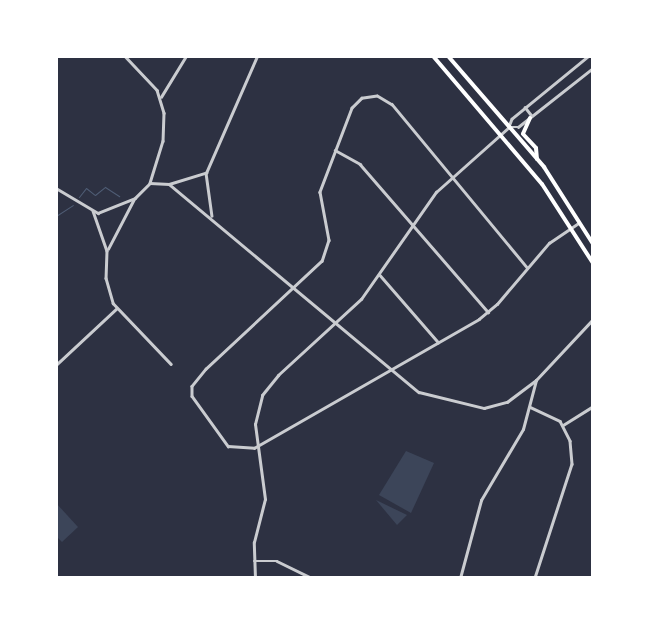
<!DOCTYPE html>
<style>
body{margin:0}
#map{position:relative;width:649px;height:634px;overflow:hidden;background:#2d3142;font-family:"Source Serif 4",serif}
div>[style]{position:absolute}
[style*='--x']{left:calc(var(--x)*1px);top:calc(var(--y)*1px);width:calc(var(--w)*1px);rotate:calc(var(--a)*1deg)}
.green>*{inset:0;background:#3c4559}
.stream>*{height:1px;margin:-0.5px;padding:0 0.5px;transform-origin:0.5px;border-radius:0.5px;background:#4f5d75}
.minor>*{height:2.5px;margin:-1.25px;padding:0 1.25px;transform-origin:1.25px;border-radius:1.25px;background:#caccd0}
.tertiary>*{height:3px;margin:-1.5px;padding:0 1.5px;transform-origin:1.5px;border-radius:1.5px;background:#caccd0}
.primary>*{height:4px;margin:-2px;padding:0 2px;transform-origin:2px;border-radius:2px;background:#fff}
span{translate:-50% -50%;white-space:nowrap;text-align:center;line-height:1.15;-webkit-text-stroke:5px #fff;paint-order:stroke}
.frame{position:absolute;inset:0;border:58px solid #fff;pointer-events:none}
</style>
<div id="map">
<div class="green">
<div style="clip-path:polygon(406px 451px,434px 463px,411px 513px,379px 495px)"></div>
<div style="clip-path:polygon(376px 500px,407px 515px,397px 525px)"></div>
<div style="clip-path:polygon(56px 503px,78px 527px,62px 542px,56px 536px)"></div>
</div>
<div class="stream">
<div style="--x:79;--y:197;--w:11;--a:-52"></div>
<div style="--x:86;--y:188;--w:11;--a:38"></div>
<div style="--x:95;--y:195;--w:13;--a:-39"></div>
<div style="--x:105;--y:187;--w:17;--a:33"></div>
<div style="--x:56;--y:216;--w:20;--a:-33"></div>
</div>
<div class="minor">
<div style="--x:125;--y:56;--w:47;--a:46.7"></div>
<div style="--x:157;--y:90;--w:24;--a:73"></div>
<div style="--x:164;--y:113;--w:28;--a:92"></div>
<div style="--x:163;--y:141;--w:44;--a:107.2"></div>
<div style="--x:589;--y:56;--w:99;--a:140.7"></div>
<div style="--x:512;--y:119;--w:9;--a:111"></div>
<div style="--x:509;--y:127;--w:9;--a:0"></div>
<div style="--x:518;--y:127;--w:95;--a:-38.2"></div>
<div style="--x:161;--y:97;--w:48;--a:-58.6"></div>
<div style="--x:525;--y:107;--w:11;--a:52"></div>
<div style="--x:335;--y:150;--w:29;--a:29"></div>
<div style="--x:360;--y:164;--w:196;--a:49.1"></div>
<div style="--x:206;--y:173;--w:43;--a:82.1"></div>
<div style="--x:169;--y:184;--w:325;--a:39.8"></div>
<div style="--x:419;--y:392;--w:67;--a:13.8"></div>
<div style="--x:484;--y:408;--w:24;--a:-15"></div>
<div style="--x:507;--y:402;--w:36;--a:-37"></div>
<div style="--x:56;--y:188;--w:49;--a:30.8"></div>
<div style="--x:98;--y:213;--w:40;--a:-22"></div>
<div style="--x:135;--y:198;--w:21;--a:-45"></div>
<div style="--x:150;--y:183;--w:19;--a:3"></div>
<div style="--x:169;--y:184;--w:39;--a:-17"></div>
<div style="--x:206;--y:173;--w:128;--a:-66.4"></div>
<div style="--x:93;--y:211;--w:42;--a:70.7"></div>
<div style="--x:107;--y:251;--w:27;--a:92"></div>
<div style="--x:106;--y:278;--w:26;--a:74"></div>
<div style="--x:113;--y:303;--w:84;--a:46.4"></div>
<div style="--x:108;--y:249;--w:56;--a:-62.5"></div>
<div style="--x:527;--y:268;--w:212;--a:-129.6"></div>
<div style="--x:392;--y:105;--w:17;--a:-149"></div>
<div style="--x:377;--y:96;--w:15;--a:172"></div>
<div style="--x:362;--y:98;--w:14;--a:135"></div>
<div style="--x:352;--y:108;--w:90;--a:110.9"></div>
<div style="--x:320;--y:192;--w:49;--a:79.4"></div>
<div style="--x:329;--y:240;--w:22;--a:108"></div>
<div style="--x:322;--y:261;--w:158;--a:137"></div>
<div style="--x:206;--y:369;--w:22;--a:129"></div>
<div style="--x:192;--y:386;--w:10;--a:90"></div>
<div style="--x:192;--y:396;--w:62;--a:54.2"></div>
<div style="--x:228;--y:446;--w:26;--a:4"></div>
<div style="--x:254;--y:448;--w:259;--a:-29.8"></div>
<div style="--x:479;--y:319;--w:23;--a:-40"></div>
<div style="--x:497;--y:304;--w:80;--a:-49.6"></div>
<div style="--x:549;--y:243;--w:36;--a:-34"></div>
<div style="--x:380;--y:275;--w:89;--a:49.1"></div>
<div style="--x:56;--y:365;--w:82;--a:-43"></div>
<div style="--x:530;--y:407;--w:33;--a:25"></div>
<div style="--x:560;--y:421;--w:22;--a:63"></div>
<div style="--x:570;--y:441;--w:23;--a:85"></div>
<div style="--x:572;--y:464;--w:120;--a:108"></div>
<div style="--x:563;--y:425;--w:36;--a:-32"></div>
<div style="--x:254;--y:561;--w:23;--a:0"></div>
<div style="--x:277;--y:561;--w:39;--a:26"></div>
</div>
<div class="tertiary">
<div style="--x:255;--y:578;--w:36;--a:-92"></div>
<div style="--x:254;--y:542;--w:44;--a:-75.7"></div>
<div style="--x:265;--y:499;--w:76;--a:-97.6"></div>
<div style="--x:255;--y:424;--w:30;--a:-76"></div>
<div style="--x:262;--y:395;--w:26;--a:-51"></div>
<div style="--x:278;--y:375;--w:113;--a:-42.5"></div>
<div style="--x:361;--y:299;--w:131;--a:-55"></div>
<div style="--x:436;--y:192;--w:98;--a:-41.7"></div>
<div style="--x:460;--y:578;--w:81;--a:-74.9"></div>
<div style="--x:481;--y:500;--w:82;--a:-59.4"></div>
<div style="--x:523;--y:429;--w:51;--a:-75.1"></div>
<div style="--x:536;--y:380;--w:83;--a:-46.9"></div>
</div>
<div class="primary">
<div style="--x:433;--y:56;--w:168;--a:49.6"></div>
<div style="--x:542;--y:184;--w:94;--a:57.2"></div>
<div style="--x:448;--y:56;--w:147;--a:49.1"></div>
<div style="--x:544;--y:167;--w:91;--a:57.5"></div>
<div style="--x:530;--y:118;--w:17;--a:114"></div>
<div style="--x:523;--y:134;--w:19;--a:47"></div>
<div style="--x:536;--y:148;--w:11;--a:85"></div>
</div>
<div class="frame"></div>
</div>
